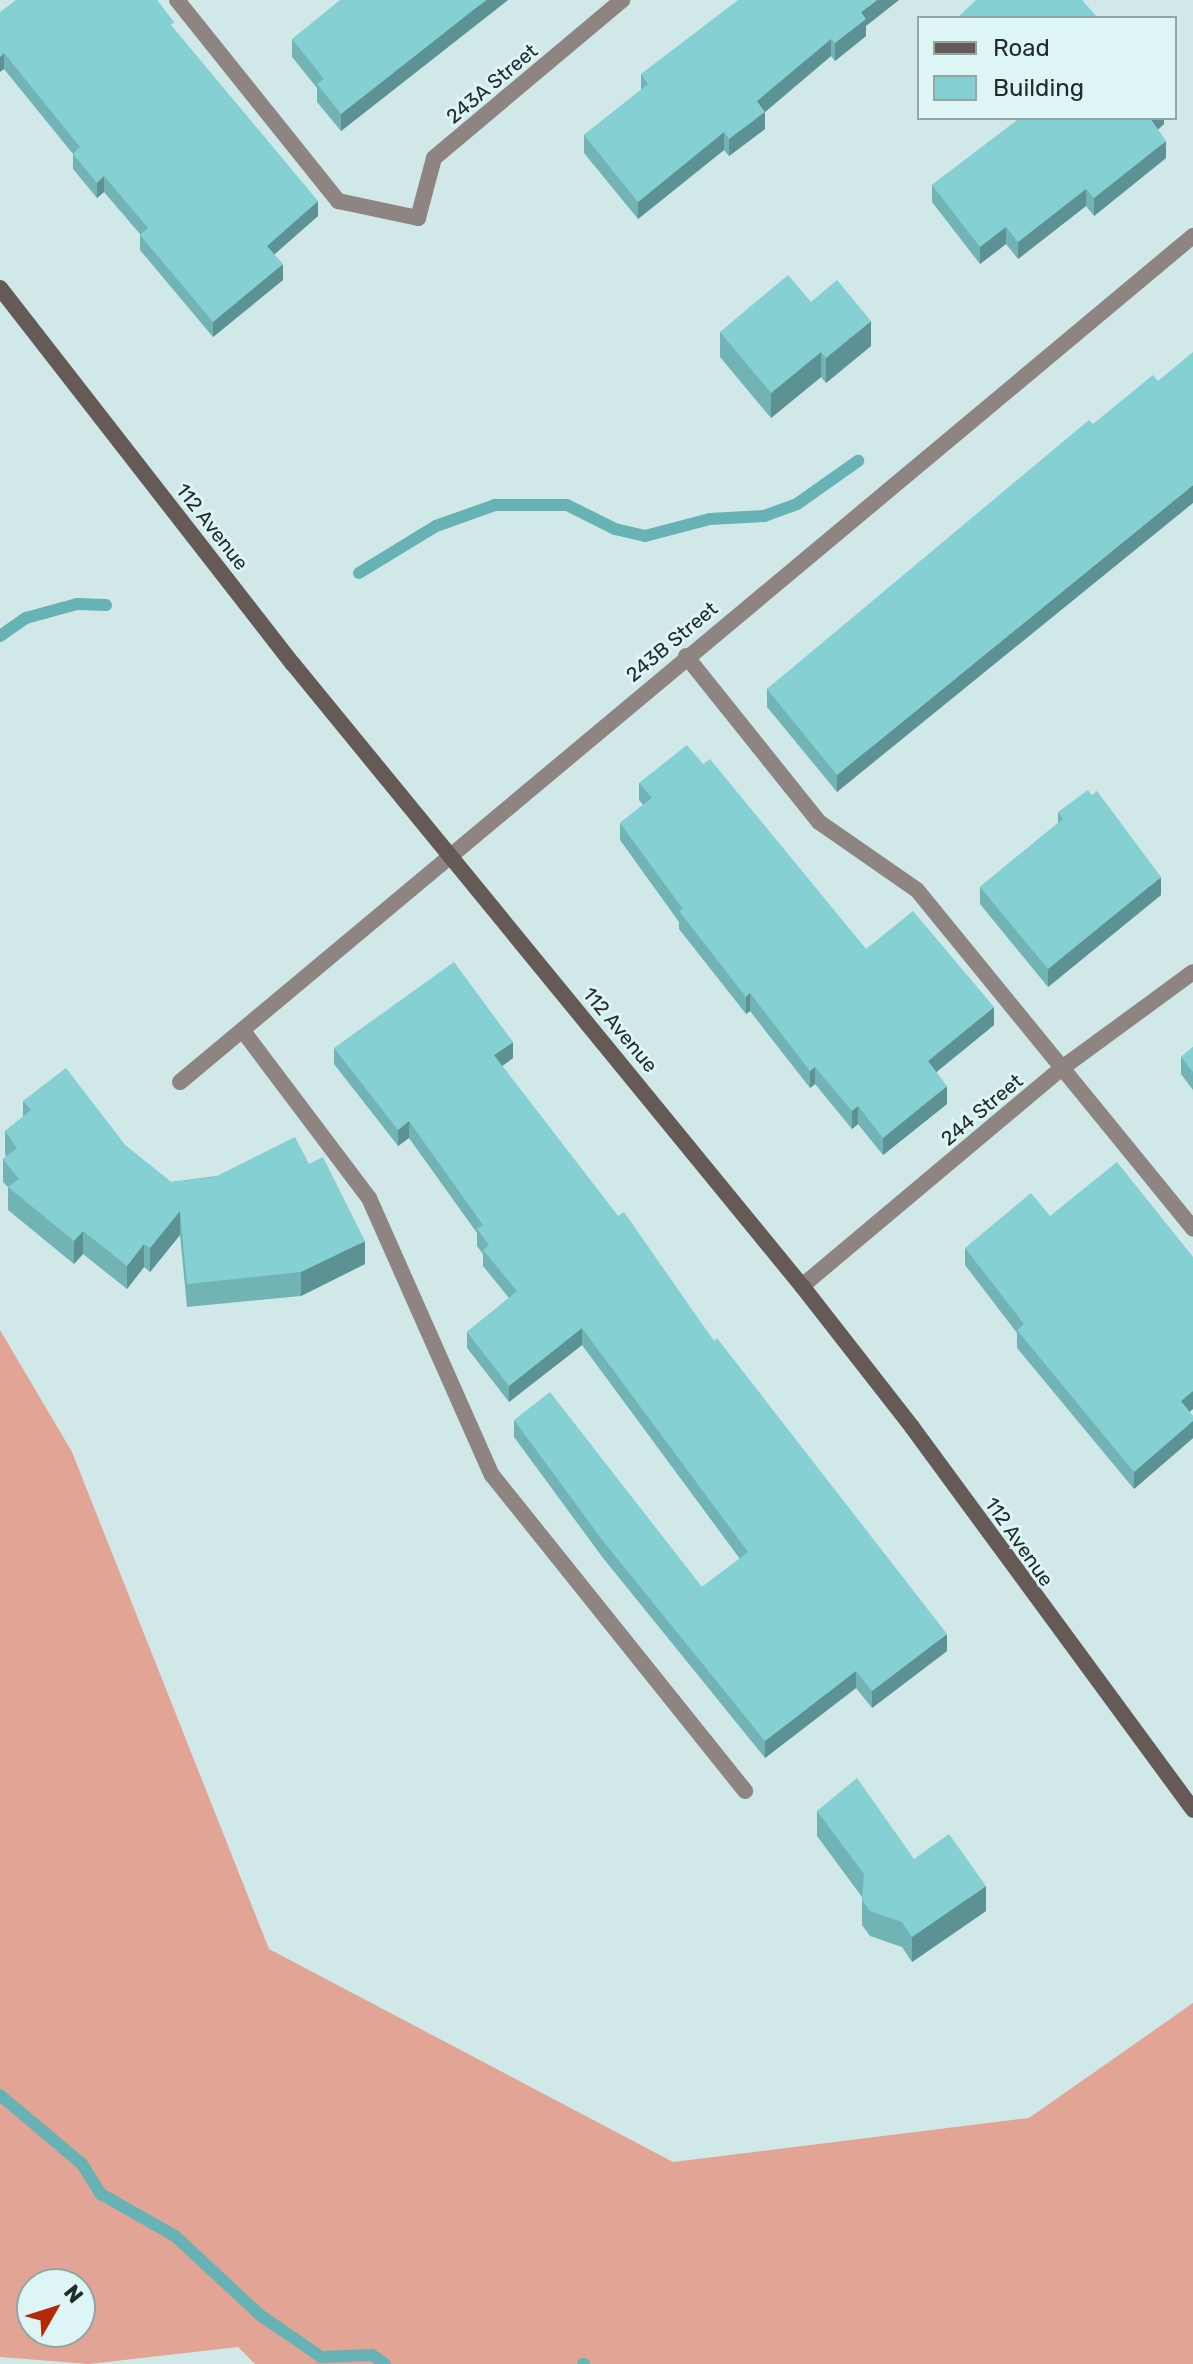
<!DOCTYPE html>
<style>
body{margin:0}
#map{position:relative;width:1193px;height:2364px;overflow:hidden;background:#d1e8e8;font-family:Rubik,sans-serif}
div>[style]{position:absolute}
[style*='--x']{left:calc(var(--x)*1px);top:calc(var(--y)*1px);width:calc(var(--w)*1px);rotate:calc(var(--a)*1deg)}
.forest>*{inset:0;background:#e1a495}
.stream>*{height:12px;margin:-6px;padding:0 6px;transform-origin:6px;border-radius:6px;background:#66b2b5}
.lane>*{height:16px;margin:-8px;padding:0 8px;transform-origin:8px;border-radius:8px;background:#8e8583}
.street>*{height:16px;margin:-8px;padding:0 8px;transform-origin:8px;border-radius:8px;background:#8e8583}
.secondary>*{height:16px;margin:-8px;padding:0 8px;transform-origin:8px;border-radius:8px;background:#665a57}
.wall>*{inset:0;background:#72b3b5}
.shaded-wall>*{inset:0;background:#5c9294}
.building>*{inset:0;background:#84d0d3}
span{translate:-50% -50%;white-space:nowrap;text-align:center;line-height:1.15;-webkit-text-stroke:6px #def5f6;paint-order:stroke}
.street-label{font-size:20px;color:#232c2c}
.legend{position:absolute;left:917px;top:16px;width:260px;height:104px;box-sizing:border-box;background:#def5f6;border:2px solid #93a5a5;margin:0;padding:10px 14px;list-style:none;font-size:24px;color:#232c2c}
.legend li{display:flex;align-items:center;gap:16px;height:40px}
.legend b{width:40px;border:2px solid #93a5a5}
.north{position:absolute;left:16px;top:2268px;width:80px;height:80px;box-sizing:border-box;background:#def5f6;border:2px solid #93a5a5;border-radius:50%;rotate:51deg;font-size:22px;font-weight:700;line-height:32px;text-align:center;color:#232c2c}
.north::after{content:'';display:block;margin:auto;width:28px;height:36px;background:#b42906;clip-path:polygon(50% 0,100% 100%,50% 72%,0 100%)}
</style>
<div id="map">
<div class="forest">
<div style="clip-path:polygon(evenodd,0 1330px,72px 1452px,269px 1949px,673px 2162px,1029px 2118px,1193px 2003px,1193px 2364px,255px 2364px,238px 2347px,89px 2364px,0 2357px,0 1330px,32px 2284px,80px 2284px,80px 2332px,32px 2332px,32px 2284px)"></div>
</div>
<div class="stream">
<div style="--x:359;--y:573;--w:90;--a:-31.4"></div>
<div style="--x:436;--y:526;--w:63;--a:-19.6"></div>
<div style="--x:495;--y:505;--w:72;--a:0"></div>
<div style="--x:567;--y:505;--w:54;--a:26.6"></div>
<div style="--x:615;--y:529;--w:31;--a:13"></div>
<div style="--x:645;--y:536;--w:67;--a:-14.7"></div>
<div style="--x:710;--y:519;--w:54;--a:-3.2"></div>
<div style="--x:764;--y:516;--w:35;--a:-20"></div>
<div style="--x:797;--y:504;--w:75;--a:-35.2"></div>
<div style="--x:0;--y:636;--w:32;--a:-35"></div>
<div style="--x:26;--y:618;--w:53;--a:-15.4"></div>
<div style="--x:77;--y:604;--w:29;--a:2"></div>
<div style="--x:0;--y:2095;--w:107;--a:40.1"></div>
<div style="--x:82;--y:2164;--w:36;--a:58"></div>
<div style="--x:101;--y:2194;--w:85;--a:29.6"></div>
<div style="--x:175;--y:2236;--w:116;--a:42.9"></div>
<div style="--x:260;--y:2315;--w:74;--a:34.5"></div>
<div style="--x:321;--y:2357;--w:51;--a:-2.2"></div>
<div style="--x:372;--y:2355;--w:16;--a:35"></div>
<div style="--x:583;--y:2364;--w:1;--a:0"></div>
</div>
<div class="lane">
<div style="--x:177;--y:0;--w:258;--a:51.3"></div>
<div style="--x:338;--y:201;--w:82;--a:12"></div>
<div style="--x:686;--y:656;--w:213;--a:51.3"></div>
<div style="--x:819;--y:822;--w:119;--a:34.8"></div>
<div style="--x:917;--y:890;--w:437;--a:50.8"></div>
<div style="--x:243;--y:1031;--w:209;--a:53"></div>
<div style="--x:369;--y:1198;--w:303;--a:66.1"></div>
<div style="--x:492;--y:1475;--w:405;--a:51.3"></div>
</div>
<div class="street">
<div style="--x:418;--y:218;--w:62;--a:-75.1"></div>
<div style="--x:434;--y:158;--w:246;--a:-40"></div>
<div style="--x:180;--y:1082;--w:1320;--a:-39.87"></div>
<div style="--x:802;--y:1286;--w:339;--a:-40"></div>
<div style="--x:1062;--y:1068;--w:162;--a:-36.2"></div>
</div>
<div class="secondary">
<div style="--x:0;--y:288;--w:477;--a:52.1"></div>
<div style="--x:293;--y:664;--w:804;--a:50.71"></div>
<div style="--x:802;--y:1286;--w:179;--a:52"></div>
<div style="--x:912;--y:1427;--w:475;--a:53.7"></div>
</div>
<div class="wall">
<div style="clip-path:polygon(508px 0,341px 131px,317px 102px,317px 88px,292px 57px,292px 39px)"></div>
<div style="clip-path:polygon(0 12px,174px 29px,318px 216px,274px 254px,283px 280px,213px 337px,140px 250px,140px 234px,104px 192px,97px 198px,73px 169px,73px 154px,4px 69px)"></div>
<div style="clip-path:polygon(866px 26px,866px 36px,835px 61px,831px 56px,765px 112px,765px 129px,729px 156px,724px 150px,638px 219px,584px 153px,584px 135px,641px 90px,641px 74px)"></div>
<div style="clip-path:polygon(1018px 118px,1164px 118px,1164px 124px,1158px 130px,1166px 158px,1094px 216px,1086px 206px,1018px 259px,1006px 244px,980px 264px,932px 202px,932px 185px,1019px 119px)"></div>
<div style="clip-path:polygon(811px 302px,871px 346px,826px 383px,821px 377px,771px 418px,720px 357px,720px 332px)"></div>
<div style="clip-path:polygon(1158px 381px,837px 792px,767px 707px,767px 689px,1093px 424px)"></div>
<div style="clip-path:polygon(703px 764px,866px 949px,994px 1025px,936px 1072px,947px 1104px,883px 1155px,858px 1124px,852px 1129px,815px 1084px,810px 1088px,750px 1011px,746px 1014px,679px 929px,679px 922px,620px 840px,620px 823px,643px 805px,639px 800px,639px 783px)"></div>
<div style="clip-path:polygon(1058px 812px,1161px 895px,1048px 987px,980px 904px,980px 887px,1058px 823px)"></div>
<div style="clip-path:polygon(1193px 1047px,1193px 1090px,1181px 1074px,1181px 1057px)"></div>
<div style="clip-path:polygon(334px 1048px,513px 1058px,502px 1066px,714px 1341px,947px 1651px,872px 1708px,856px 1688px,765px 1758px,603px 1558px,514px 1437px,514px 1420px,702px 1587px,740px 1559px,582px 1345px,509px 1402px,467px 1348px,467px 1332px,509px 1298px,483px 1266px,483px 1254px,477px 1246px,477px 1233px,409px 1138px,398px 1146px,334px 1064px)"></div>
<div style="clip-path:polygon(23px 1101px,126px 1146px,171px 1182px,309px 1164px,365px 1264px,301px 1296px,187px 1307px,180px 1235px,150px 1272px,144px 1267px,127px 1289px,83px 1254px,74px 1264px,8px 1210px,8px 1187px,3px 1182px,3px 1159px,6px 1156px,5px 1154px,5px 1131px,23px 1117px)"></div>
<div style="clip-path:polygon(965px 1248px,1193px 1257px,1193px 1409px,1189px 1412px,1193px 1416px,1193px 1438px,1134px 1489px,1017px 1348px,1017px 1333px,965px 1265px)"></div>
<div style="clip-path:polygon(817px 1811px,914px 1859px,986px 1911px,912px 1962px,902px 1947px,870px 1936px,862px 1925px,862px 1897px,817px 1836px)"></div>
</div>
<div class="shaded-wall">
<div style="clip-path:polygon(486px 0,508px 0,341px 131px,341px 114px)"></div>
<div style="clip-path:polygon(877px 0,899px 0,866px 26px,866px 36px,835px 61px,835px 43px,861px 12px)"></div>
<div style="clip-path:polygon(831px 39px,831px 56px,765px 112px,765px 129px,729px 156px,729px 139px,757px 101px)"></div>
<div style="clip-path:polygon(4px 53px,4px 69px,0 72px,0 57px)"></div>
<div style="clip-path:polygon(1150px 118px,1164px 118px,1164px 124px,1149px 136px)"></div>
<div style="clip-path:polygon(724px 132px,724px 150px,638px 219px,638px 202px)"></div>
<div style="clip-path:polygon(1166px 141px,1166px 158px,1094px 216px,1094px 198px)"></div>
<div style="clip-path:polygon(104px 176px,104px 192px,97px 198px,97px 183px)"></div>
<div style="clip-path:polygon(1086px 189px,1086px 206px,1018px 259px,1018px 242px)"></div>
<div style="clip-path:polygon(318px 201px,318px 216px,267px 261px,267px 246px)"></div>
<div style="clip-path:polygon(1006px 227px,1006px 244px,980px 264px,980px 247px)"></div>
<div style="clip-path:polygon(283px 264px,283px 280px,213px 337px,213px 322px)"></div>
<div style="clip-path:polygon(871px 321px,871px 346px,826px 383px,826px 358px)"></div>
<div style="clip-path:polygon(821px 352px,821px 377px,771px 418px,771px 393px)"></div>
<div style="clip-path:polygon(1193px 485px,1193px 503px,837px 792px,837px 775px)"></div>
<div style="clip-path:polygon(1161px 877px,1161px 895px,1048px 987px,1048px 969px)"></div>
<div style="clip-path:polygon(750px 993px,750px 1011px,746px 1014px,746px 997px)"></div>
<div style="clip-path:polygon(994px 1007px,994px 1025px,928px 1079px,928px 1061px)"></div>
<div style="clip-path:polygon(513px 1042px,513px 1058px,494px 1072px,494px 1055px)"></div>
<div style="clip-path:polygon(815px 1067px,815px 1084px,810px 1088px,810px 1071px)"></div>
<div style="clip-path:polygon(947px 1086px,947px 1104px,883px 1155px,883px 1138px)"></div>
<div style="clip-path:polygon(858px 1106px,858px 1124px,852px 1129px,852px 1111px)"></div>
<div style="clip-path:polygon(409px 1121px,409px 1138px,398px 1146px,398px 1130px)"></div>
<div style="clip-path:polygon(180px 1211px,180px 1235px,150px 1272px,150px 1248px)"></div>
<div style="clip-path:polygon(83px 1231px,83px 1254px,74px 1264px,74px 1241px)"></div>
<div style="clip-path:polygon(365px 1241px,365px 1264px,301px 1296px,301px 1272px)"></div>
<div style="clip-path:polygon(144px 1244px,144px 1267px,127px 1289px,127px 1266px)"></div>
<div style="clip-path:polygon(582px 1328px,582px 1345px,509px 1402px,509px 1386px)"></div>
<div style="clip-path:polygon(1193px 1391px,1193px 1409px,1181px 1419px,1181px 1401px)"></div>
<div style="clip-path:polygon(1193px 1421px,1193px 1438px,1134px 1489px,1134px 1472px)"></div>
<div style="clip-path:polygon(947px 1634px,947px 1651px,872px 1708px,872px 1691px)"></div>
<div style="clip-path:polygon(856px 1671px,856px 1688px,765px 1758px,765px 1741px)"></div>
<div style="clip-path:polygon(986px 1886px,986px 1911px,912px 1962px,912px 1937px)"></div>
</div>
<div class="building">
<div style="clip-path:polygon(16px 0,157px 0,174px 22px,171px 25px,318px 201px,267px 246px,283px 264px,213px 322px,140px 235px,148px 228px,104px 176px,97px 183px,73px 154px,80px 147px,4px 53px,0 57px,0 12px)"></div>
<div style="clip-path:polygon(340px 0,486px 0,341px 114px,317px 84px,324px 79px,292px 39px)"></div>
<div style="clip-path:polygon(738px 0,877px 0,861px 12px,866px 19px,835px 43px,831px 39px,757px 101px,765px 112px,729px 139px,724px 132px,638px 202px,584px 135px,648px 84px,641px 74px)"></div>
<div style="clip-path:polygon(976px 0,1082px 0,1098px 18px,957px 18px)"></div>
<div style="clip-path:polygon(1020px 118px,1150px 118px,1166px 141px,1094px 198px,1086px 189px,1018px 242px,1006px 227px,980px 247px,932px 185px)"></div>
<div style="clip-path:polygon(788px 275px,811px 302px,837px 280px,871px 321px,826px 358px,821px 352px,771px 393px,720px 332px)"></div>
<div style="clip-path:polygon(1193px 352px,1193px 485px,837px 775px,767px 689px,1089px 420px,1093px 424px,1153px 375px,1158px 381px)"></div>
<div style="clip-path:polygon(687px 745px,703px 764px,710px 759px,866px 949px,913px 911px,994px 1007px,928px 1061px,947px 1086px,883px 1138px,858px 1106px,852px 1111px,815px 1067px,810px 1071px,750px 993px,746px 997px,679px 911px,683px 909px,620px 823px,652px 798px,639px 783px)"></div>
<div style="clip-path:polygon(1088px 790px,1092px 795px,1097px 791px,1161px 877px,1048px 969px,980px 887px,1063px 819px,1058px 812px)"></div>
<div style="clip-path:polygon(454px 962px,513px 1042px,494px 1055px,618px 1216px,624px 1212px,714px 1341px,717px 1338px,947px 1634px,872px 1691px,856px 1671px,765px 1741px,603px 1541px,514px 1420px,550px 1392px,702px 1587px,748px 1552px,582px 1328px,509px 1386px,467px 1332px,517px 1291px,483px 1250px,489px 1245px,477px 1229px,483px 1225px,409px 1121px,398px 1130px,334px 1048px)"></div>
<div style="clip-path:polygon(1193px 1047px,1193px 1072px,1181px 1057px)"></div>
<div style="clip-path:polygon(66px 1068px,126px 1146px,171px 1182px,215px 1177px,295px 1137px,309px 1164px,323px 1157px,365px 1241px,301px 1272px,187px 1284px,180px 1211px,150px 1248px,144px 1244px,127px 1266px,83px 1231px,74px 1241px,8px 1187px,19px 1179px,3px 1159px,17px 1148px,5px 1131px,31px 1110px,23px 1101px)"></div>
<div style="clip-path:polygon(1117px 1162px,1193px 1257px,1193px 1391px,1181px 1401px,1193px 1416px,1193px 1421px,1134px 1472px,1017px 1330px,1024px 1324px,965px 1248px,1031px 1193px,1050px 1216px)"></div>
<div style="clip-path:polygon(857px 1778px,914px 1859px,949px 1834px,986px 1886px,912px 1937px,902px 1922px,870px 1911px,862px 1900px,864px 1874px,817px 1811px)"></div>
</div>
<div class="street-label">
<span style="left:492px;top:84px;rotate:-40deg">243A Street</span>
<span style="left:212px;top:527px;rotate:52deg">112 Avenue</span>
<span style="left:672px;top:642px;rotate:-40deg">243B Street</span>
<span style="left:620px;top:1030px;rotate:50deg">112 Avenue</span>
<span style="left:982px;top:1110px;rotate:-40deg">244 Street</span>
<span style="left:1019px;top:1542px;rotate:55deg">112 Avenue</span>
</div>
<ul class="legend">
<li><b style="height:10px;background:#665a57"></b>Road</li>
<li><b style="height:22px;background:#84d0d3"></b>Building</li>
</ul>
<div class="north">N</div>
</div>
